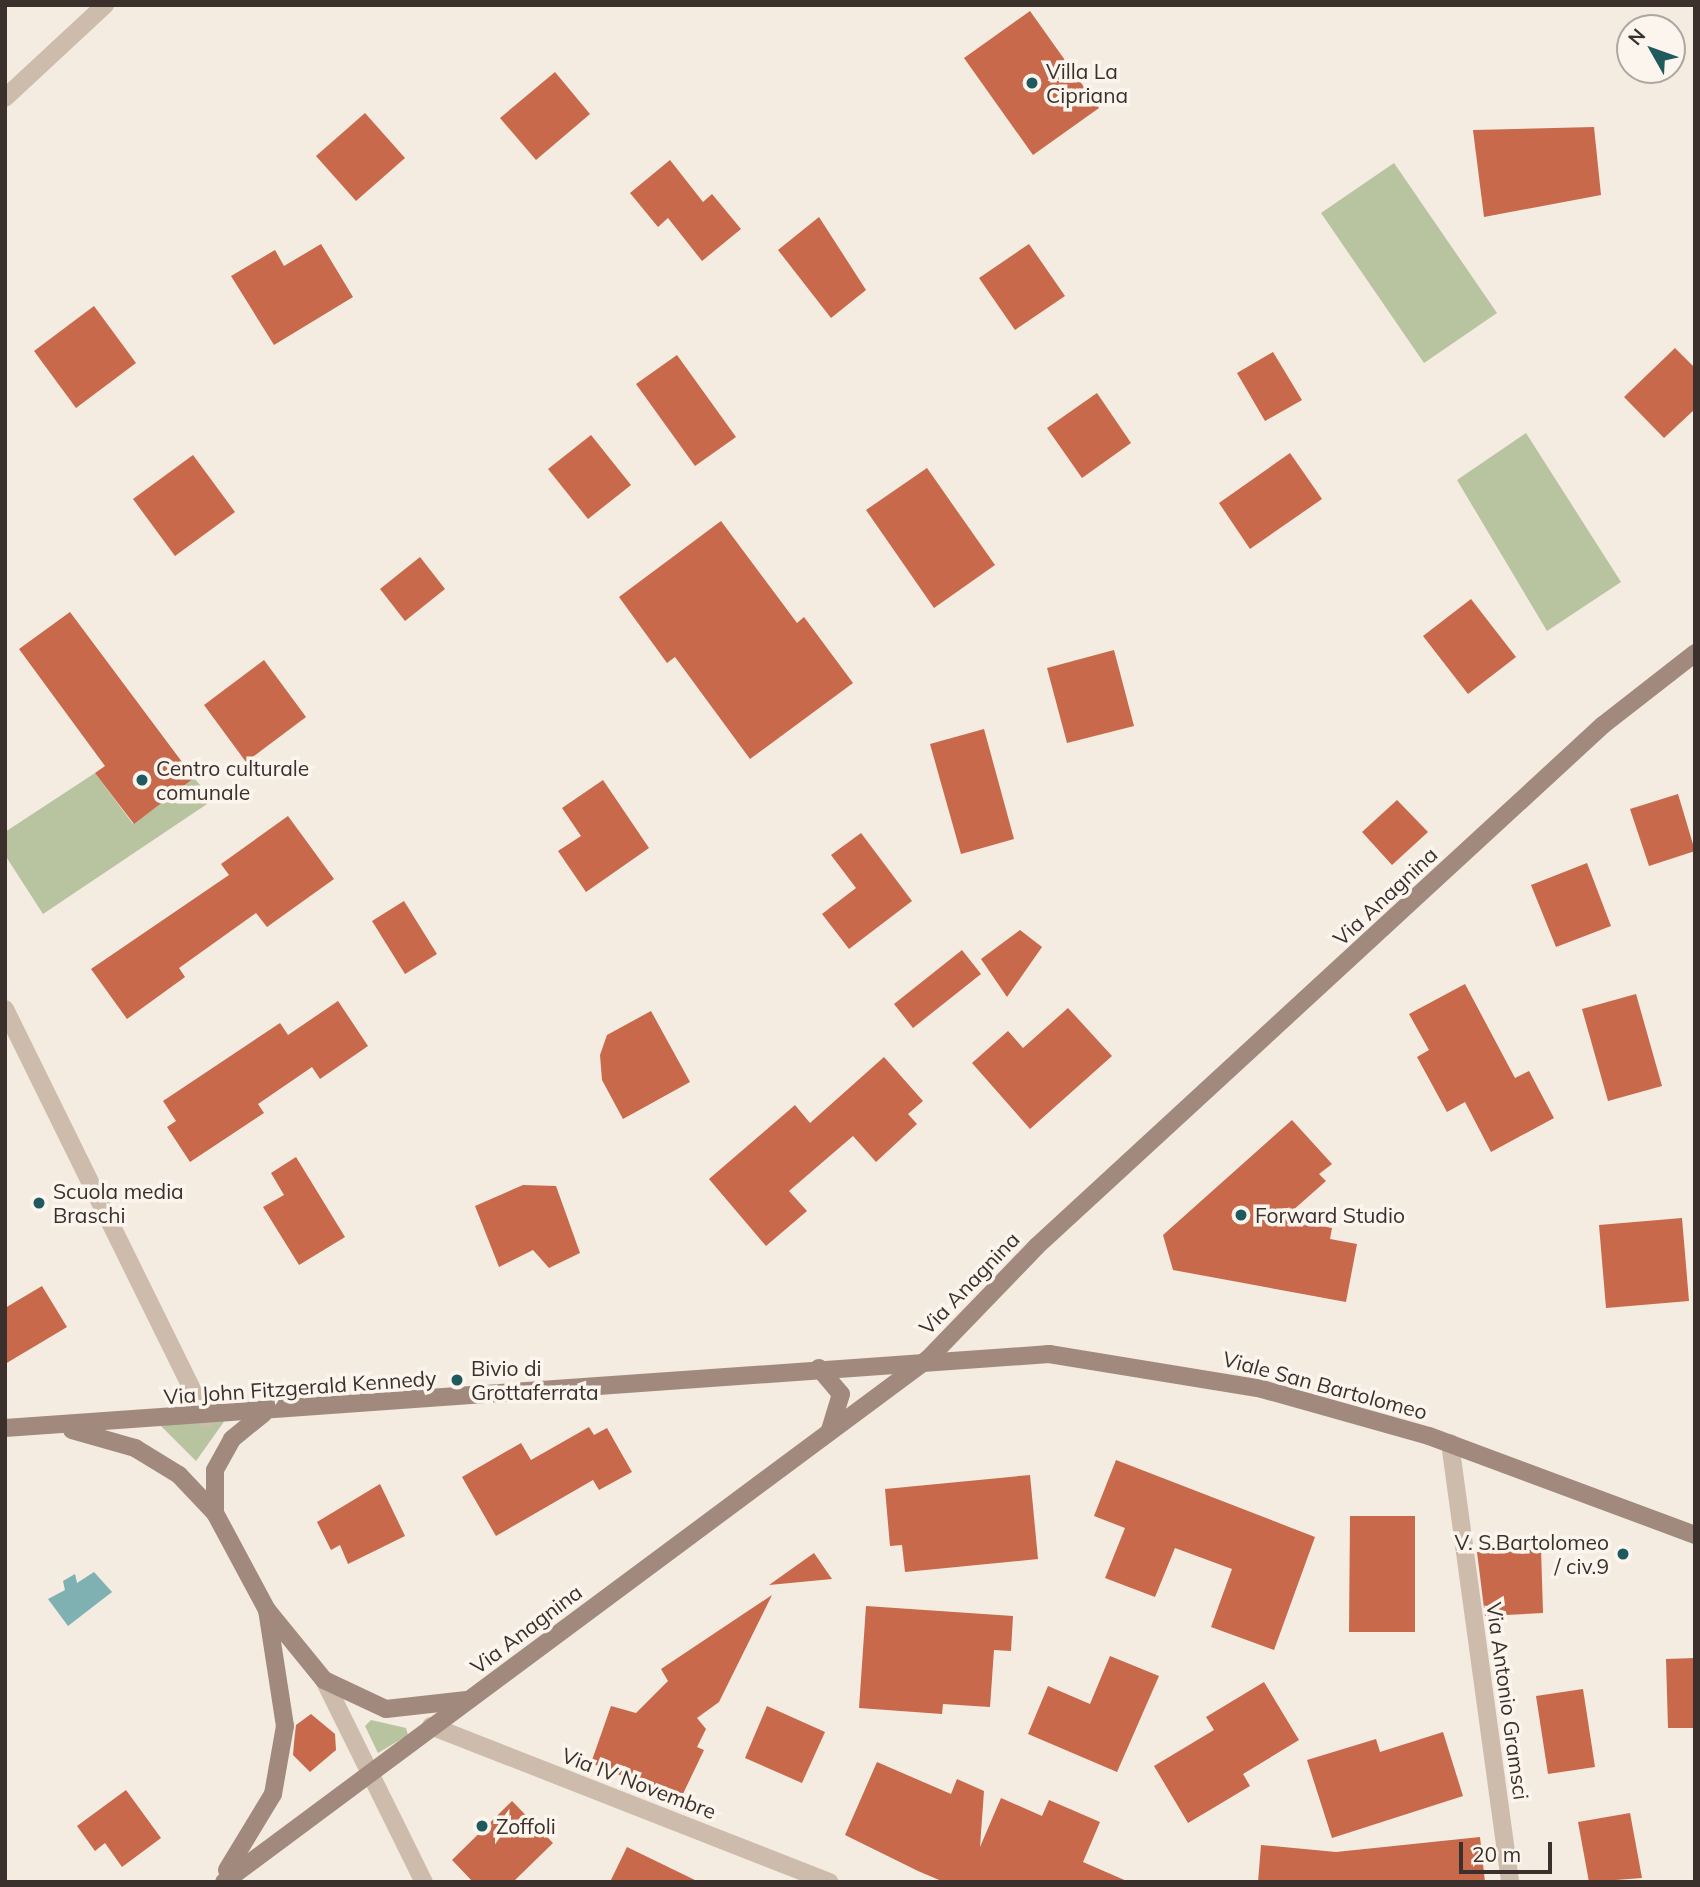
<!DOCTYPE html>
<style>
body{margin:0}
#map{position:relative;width:1700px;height:1887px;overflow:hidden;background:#f4ebe1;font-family:Mulish,sans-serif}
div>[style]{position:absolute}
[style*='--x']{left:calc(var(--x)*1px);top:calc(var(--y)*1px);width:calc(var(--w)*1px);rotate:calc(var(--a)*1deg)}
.green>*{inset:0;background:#b8c4a0}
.water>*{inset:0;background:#7fb0b2}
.building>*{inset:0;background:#c8694b}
.street>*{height:18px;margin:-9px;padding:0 9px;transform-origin:9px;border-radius:9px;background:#cdbbac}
.secondary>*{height:18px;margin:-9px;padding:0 9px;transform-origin:9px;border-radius:9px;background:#a18a7d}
.dots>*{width:19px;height:19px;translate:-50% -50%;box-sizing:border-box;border:4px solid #fbf5ee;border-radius:50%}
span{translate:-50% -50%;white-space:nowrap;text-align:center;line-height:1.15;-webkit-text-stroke:7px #fbf5ee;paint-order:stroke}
.poi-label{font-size:21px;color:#3b302b}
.left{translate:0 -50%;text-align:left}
.right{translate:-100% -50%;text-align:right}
.street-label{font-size:21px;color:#3b302b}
.frame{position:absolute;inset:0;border:7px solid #3b302b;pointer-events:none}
.north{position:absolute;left:1616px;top:14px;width:70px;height:70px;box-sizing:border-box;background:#fbf5ee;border:2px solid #aea6a0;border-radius:50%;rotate:310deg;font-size:19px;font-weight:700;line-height:28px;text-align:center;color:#3b302b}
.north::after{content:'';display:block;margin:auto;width:24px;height:32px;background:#1f5a5e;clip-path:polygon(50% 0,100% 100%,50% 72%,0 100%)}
.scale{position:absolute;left:1459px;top:1842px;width:93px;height:32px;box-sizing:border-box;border:4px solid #3b302b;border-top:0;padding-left:9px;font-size:21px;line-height:24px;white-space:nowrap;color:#3b302b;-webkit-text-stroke:5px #fbf5ee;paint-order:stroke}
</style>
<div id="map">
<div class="green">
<div style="clip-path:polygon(1394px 163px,1497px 313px,1424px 363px,1321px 213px)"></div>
<div style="clip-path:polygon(1526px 433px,1621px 582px,1547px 631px,1457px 480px)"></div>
<div style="clip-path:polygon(95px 773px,133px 824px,194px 778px,213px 800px,43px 914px,5px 855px,5px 832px)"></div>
<div style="clip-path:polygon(228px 1416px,196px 1461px,156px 1421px)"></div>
<div style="clip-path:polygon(371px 1720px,406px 1728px,408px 1735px,378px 1753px,365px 1726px)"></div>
</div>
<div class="water">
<div style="clip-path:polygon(94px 1572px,112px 1592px,68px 1626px,48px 1599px,65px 1590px,63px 1581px,75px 1574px,77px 1583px)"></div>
</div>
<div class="building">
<div style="clip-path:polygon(1030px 11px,1099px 108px,1033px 155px,964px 58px)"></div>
<div style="clip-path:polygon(555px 72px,590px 114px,536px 160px,500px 118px)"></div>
<div style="clip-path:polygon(365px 113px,405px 158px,356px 201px,316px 156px)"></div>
<div style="clip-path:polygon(1594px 127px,1601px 195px,1484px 217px,1473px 130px)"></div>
<div style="clip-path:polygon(670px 160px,703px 202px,712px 194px,741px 229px,702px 261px,668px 218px,658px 227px,630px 193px)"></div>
<div style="clip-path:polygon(819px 217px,866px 290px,831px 318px,778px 250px)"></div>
<div style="clip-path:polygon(321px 244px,353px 297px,274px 345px,231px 276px,275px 250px,284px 266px)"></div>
<div style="clip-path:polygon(1029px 244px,1065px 296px,1015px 330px,979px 278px)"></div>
<div style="clip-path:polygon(94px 306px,136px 363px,76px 408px,34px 351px)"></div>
<div style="clip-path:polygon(1675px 348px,1695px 368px,1695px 409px,1664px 438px,1624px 397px)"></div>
<div style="clip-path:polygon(1273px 352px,1302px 400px,1265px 421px,1237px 373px)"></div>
<div style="clip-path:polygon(677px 355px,736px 437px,695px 466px,636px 384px)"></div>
<div style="clip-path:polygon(1097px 393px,1131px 443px,1082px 478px,1047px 428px)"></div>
<div style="clip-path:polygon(591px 435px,631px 485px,588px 519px,548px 469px)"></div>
<div style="clip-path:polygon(1290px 453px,1322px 499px,1250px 549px,1219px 503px)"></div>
<div style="clip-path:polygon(193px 455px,235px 512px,175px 556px,133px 499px)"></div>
<div style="clip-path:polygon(927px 468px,995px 565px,934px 608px,866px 510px)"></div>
<div style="clip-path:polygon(721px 521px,797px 623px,804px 617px,853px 683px,750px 759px,675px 657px,667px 663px,619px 597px)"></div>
<div style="clip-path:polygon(420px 557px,445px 589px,405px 621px,380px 589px)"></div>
<div style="clip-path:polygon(1471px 599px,1516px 657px,1468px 694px,1423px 636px)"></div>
<div style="clip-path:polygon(70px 612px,194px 778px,134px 824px,95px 773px,105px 766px,19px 649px)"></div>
<div style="clip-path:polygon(1114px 650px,1134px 726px,1067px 743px,1047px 668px)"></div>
<div style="clip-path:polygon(264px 660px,306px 717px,246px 762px,204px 705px)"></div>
<div style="clip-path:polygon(984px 729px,1014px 839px,961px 854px,930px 744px)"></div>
<div style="clip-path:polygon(603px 780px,649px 848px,586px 892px,558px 851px,581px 836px,562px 808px)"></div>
<div style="clip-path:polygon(1678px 794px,1695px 851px,1649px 866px,1630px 809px)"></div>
<div style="clip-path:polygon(1397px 800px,1428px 832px,1392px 865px,1362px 832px)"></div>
<div style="clip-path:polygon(288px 816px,334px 879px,267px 927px,256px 913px,179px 968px,185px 977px,127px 1019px,91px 969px,229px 875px,221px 864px)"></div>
<div style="clip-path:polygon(861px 833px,912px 901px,849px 949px,822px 914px,856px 888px,831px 855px)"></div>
<div style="clip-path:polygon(1587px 863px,1611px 926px,1556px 947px,1531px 885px)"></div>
<div style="clip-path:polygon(404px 901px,437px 954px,405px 974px,372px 921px)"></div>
<div style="clip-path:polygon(1020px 930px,1042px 947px,1007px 997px,981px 959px)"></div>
<div style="clip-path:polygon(962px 950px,981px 974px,913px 1028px,894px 1004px)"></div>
<div style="clip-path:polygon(1465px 984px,1515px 1078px,1529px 1071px,1554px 1118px,1491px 1152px,1465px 1102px,1447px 1112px,1417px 1057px,1429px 1050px,1409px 1014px)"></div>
<div style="clip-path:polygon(1636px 994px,1662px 1086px,1608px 1101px,1582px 1009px)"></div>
<div style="clip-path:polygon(338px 1001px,368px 1046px,320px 1079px,312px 1067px,258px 1104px,264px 1113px,190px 1162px,167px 1127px,176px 1121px,163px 1101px,280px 1023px,288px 1035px)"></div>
<div style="clip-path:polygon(1068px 1008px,1112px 1056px,1030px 1129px,972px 1063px,1008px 1031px,1023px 1048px)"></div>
<div style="clip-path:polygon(651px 1011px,690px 1082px,623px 1119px,602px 1080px,600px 1055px,607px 1035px)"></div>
<div style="clip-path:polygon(884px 1057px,923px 1101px,908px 1114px,917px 1124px,876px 1162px,853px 1136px,789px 1191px,807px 1211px,766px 1246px,709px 1179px,795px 1105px,810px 1123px)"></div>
<div style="clip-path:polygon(1292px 1120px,1332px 1164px,1319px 1174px,1326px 1181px,1283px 1219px,1332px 1228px,1330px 1239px,1357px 1244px,1346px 1302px,1173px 1270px,1163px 1235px)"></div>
<div style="clip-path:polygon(296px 1157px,345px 1237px,299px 1265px,263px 1207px,284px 1195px,271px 1173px)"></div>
<div style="clip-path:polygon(523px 1185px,556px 1186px,580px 1253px,549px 1268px,533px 1250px,499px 1267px,475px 1206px)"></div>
<div style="clip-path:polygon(1682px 1218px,1689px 1301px,1606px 1308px,1599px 1225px)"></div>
<div style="clip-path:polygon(42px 1286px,67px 1327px,5px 1364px,5px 1308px)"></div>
<div style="clip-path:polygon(589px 1427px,594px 1435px,607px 1428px,632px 1472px,599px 1490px,593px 1480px,496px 1536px,462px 1477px,521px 1443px,531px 1460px)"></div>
<div style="clip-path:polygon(1116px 1460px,1315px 1537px,1274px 1650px,1211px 1627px,1232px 1569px,1175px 1548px,1155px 1597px,1105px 1578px,1125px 1528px,1094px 1516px)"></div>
<div style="clip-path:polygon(1030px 1475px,1038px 1559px,905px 1572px,902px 1545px,890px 1546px,885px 1489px)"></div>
<div style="clip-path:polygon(380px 1484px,405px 1536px,348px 1564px,340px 1545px,331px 1550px,317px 1522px)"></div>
<div style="clip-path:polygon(1350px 1516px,1415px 1516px,1415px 1632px,1349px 1632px)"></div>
<div style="clip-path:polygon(1541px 1549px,1543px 1613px,1485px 1616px,1477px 1552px)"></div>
<div style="clip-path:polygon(814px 1553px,832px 1579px,769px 1585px)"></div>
<div style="clip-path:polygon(772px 1595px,719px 1702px,697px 1718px,706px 1729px,697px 1747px,704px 1750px,680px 1800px,591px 1763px,611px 1706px,636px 1713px,668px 1681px,661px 1669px)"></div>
<div style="clip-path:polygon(866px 1606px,1013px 1616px,1011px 1651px,994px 1650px,990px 1707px,943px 1704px,942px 1714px,859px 1708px)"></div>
<div style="clip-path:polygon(1110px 1656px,1159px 1676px,1117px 1772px,1028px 1734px,1048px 1686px,1090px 1704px)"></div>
<div style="clip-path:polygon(1695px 1658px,1695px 1728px,1668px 1728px,1666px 1659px)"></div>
<div style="clip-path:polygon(1264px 1682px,1299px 1740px,1243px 1774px,1250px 1786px,1188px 1823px,1154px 1766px,1214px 1730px,1206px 1717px)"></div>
<div style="clip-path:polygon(1583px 1689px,1595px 1767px,1548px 1774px,1536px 1696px)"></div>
<div style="clip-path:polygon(767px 1706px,825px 1732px,802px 1783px,745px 1758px)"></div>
<div style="clip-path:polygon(311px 1714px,335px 1734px,336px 1750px,310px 1772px,293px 1755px,294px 1743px,296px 1725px)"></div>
<div style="clip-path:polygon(1443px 1732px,1463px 1796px,1332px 1838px,1307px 1760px,1376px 1739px,1380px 1752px)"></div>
<div style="clip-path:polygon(877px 1762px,951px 1794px,957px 1779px,984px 1791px,980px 1847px,1001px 1798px,1042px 1816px,1049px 1800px,1100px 1822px,1083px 1862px,1129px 1882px,944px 1882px,918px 1871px,845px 1835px)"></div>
<div style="clip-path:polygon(126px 1790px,161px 1838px,122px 1867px,105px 1843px,95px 1851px,77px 1826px)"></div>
<div style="clip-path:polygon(512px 1801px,553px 1843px,513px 1882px,473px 1882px,452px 1860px)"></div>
<div style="clip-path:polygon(1630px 1813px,1642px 1878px,1589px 1882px,1578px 1822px)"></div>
<div style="clip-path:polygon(1480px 1837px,1485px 1882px,1258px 1882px,1261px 1845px,1336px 1852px)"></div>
<div style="clip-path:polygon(627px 1847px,699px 1882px,610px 1882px)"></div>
</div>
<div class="street">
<div style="--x:5;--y:98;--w:137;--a:-42.9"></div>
<div style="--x:5;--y:1009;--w:456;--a:63.8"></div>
<div style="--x:1450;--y:1443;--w:443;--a:82.2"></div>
<div style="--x:324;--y:1680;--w:225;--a:63.7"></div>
<div style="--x:431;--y:1726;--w:428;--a:21.4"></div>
</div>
<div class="secondary">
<div style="--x:819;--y:1368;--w:34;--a:50"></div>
<div style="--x:841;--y:1394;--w:38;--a:107"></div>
<div style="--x:5;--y:1428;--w:1047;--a:-4.05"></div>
<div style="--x:1049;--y:1354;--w:216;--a:9.3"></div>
<div style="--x:1262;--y:1389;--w:173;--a:15.7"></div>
<div style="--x:1429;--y:1436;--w:284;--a:20.4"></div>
<div style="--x:72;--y:1430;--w:66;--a:15.9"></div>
<div style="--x:135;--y:1448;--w:52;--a:31.5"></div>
<div style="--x:179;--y:1475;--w:52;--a:46.5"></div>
<div style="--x:215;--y:1513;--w:110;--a:61.8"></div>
<div style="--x:267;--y:1610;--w:90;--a:50.8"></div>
<div style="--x:324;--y:1680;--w:68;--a:25.1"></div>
<div style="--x:386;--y:1709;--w:81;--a:-6.4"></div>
<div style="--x:215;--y:1513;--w:43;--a:-90"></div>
<div style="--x:215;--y:1470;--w:35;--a:-61"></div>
<div style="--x:232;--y:1439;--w:41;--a:-39.1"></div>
<div style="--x:227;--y:1870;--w:89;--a:-58.8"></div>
<div style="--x:273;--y:1794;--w:69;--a:-80"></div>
<div style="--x:285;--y:1726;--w:117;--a:-98.8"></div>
<div style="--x:224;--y:1882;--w:877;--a:-36.61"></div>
<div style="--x:928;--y:1359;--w:157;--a:-46"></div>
<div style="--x:1037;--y:1246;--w:769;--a:-42.63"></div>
<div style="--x:1603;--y:725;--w:117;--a:-38"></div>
</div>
<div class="dots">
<div style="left:1032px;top:83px;background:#1f5a5e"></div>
<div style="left:142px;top:780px;background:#1f5a5e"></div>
<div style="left:39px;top:1203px;background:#1f5a5e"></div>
<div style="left:1241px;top:1215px;background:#1f5a5e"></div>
<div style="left:457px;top:1380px;background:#1f5a5e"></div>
<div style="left:1623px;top:1554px;background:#1f5a5e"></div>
<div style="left:482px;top:1826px;background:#1f5a5e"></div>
</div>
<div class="poi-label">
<span class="left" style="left:1046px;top:83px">Villa La<br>Cipriana</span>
<span class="left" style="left:156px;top:780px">Centro culturale<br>comunale</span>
<span class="left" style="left:53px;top:1203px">Scuola media<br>Braschi</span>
<span class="left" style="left:1255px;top:1215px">Forward Studio</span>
<span class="left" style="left:471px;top:1380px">Bivio di<br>Grottaferrata</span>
<span class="right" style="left:1609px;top:1554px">V. S.Bartolomeo<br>/ civ.9</span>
<span class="left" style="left:496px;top:1826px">Zoffoli</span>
</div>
<div class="street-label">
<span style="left:1385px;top:896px;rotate:-43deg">Via Anagnina</span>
<span style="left:969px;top:1283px;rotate:-46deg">Via Anagnina</span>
<span style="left:1325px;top:1385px;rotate:15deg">Viale San Bartolomeo</span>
<span style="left:300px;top:1387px;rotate:-4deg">Via John Fitzgerald Kennedy</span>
<span style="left:526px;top:1629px;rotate:-37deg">Via Anagnina</span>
<span style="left:1508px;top:1701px;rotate:82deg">Via Antonio Gramsci</span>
<span style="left:639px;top:1783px;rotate:21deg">Via IV Novembre</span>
</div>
<div class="frame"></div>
<div class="north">N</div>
<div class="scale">20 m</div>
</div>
